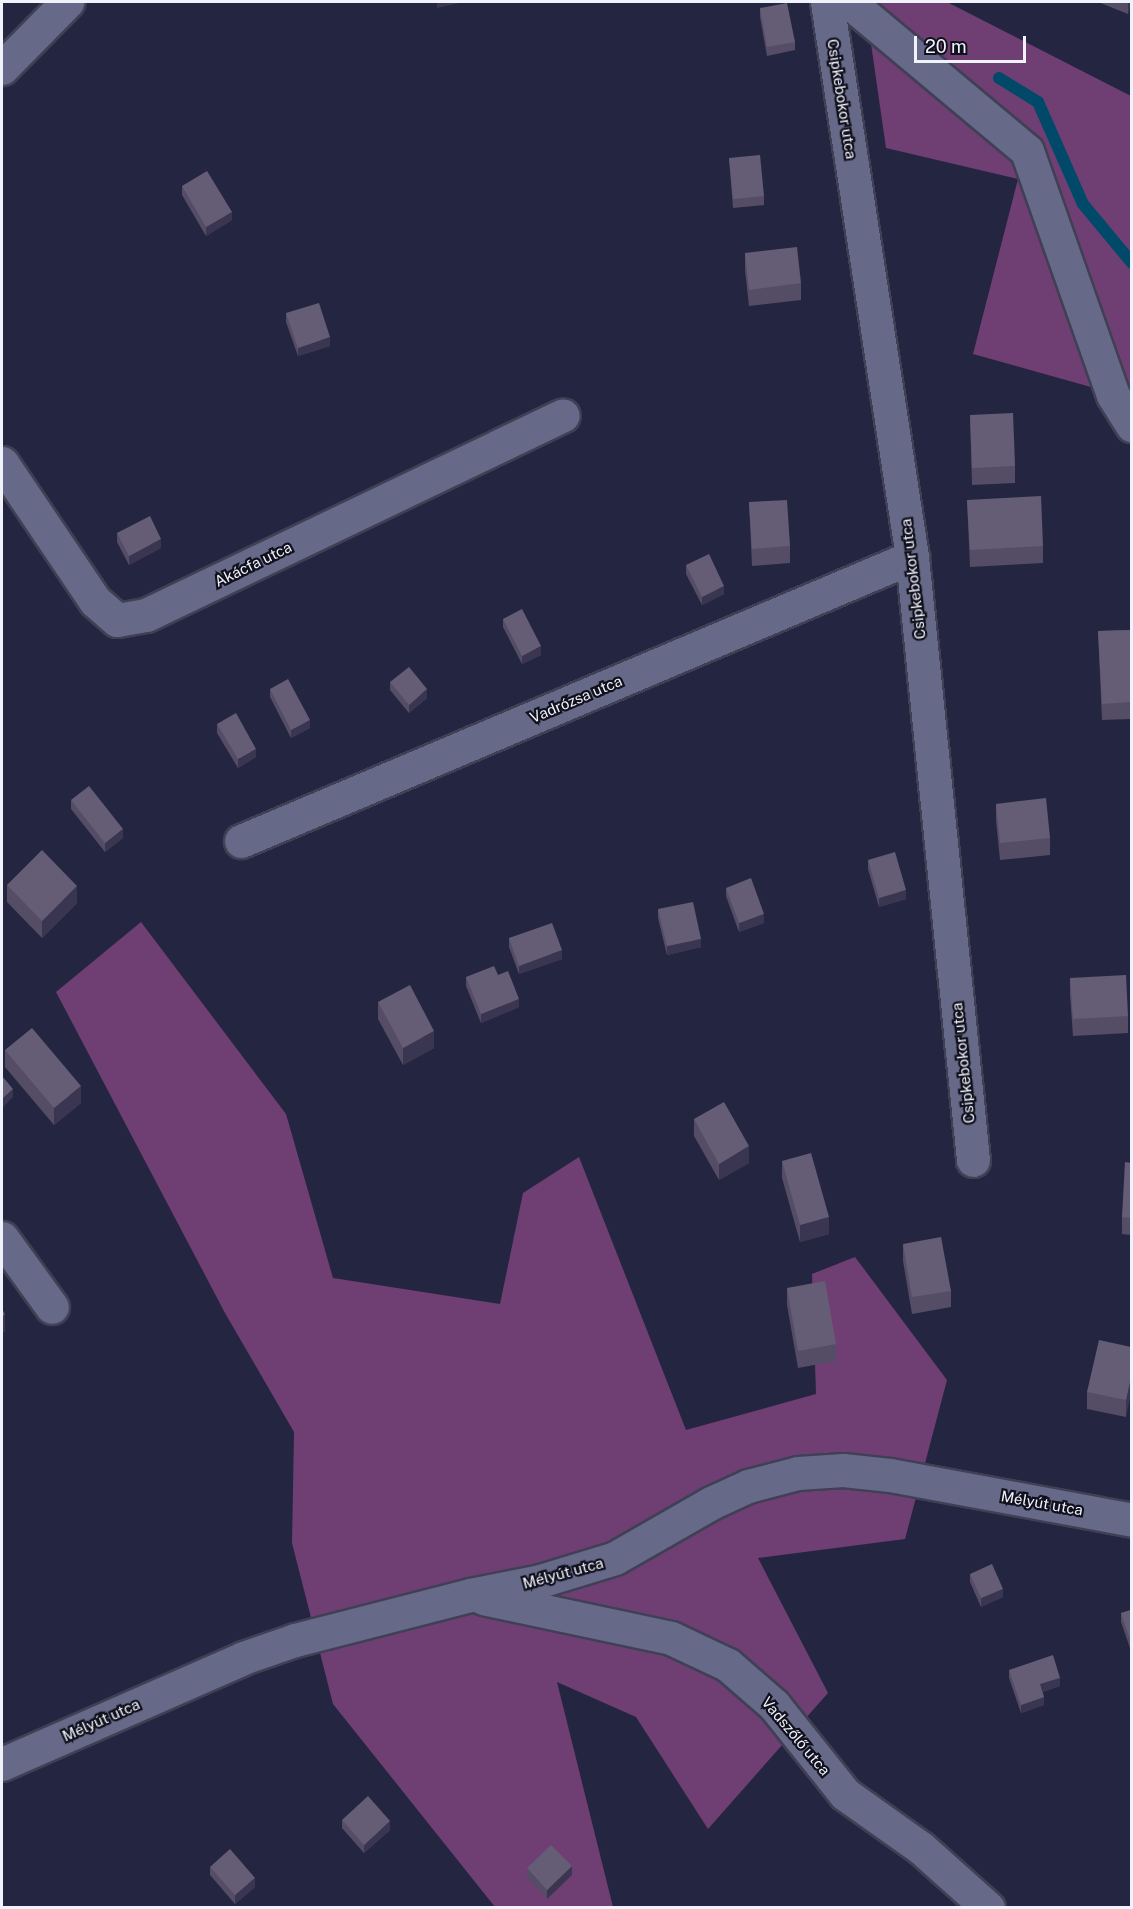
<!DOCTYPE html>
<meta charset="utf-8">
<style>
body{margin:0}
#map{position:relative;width:1133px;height:1909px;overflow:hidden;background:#242641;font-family:"Public Sans",sans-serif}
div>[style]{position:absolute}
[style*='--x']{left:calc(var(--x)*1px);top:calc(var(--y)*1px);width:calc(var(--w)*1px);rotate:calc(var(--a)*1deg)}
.forest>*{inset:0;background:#6f3e73}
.stream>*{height:12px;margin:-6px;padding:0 6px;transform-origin:6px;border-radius:6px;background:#004969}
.roads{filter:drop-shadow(2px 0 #404055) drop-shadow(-2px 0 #404055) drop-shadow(0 2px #404055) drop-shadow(0 -2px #404055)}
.street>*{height:33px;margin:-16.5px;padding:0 16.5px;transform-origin:16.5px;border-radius:16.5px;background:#666988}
.wall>*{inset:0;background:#554c65}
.shaded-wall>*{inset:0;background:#3a3550}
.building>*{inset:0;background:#655d76}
span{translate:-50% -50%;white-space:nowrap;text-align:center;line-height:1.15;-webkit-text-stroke:4.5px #10111c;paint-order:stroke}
.street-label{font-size:15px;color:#f0f2fc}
.frame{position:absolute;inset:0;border:3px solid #f0f2fc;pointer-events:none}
.scale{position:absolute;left:914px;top:36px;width:112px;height:27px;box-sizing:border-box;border:3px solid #f0f2fc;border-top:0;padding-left:8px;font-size:18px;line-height:21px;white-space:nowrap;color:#f0f2fc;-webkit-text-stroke:4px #10111c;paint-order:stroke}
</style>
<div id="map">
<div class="forest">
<div style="clip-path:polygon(865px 2px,947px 2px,1131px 96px,1131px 437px,1098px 389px,973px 354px,1018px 179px,886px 148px)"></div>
<div style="clip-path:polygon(141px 922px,286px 1114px,333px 1278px,500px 1304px,523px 1193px,579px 1157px,686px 1430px,816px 1394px,812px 1274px,855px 1257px,947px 1380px,905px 1539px,758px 1558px,828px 1693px,708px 1829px,636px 1717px,557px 1682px,613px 1907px,495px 1907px,333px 1704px,292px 1543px,294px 1432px,225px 1313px,56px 992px)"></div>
</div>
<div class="stream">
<div style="--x:999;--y:78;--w:46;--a:31.6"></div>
<div style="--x:1038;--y:102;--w:111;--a:66.2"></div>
<div style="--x:1083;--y:204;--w:77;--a:50.3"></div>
</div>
<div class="roads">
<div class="street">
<div style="--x:827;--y:2;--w:561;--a:81.29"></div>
<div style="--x:912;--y:557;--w:606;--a:84.22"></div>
<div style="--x:849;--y:2;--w:232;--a:39.9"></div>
<div style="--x:1027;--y:151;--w:259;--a:70.6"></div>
<div style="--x:1113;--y:395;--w:36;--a:58"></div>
<div style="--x:2;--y:68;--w:93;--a:-45.4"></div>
<div style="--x:2;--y:463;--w:166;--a:56"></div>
<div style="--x:95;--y:601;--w:29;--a:41"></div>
<div style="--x:117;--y:620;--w:29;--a:-10"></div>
<div style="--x:146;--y:615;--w:462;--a:-25.6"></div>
<div style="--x:241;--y:841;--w:729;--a:-22.94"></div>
<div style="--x:2;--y:1238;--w:85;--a:54.1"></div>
<div style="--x:483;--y:1598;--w:192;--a:12"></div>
<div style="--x:671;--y:1638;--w:63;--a:25.3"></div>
<div style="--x:728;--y:1665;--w:61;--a:41"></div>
<div style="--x:774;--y:1705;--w:114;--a:51.4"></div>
<div style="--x:845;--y:1794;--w:93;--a:35.4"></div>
<div style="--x:921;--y:1848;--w:90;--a:41.8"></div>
<div style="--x:2;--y:1764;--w:263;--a:-23.7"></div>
<div style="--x:243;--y:1658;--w:55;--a:-19.1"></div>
<div style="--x:295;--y:1640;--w:181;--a:-14.4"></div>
<div style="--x:470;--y:1595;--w:71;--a:-11.3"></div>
<div style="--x:540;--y:1581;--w:78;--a:-17"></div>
<div style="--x:615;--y:1558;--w:111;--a:-29.8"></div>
<div style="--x:711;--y:1503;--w:41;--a:-24.7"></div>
<div style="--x:748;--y:1486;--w:52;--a:-14.6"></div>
<div style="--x:798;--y:1473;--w:45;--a:-3.8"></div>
<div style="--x:843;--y:1470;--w:47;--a:6.1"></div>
<div style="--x:890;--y:1475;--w:246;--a:10.5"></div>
</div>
</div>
<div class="wall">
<div style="clip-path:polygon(1098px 2px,1131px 2px,1128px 14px)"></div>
<div style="clip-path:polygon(760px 8px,795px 42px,795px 50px,767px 56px,760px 17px)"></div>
<div style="clip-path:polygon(729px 158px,764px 196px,764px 205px,733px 208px)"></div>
<div style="clip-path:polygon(182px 186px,232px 220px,206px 236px,182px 195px)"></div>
<div style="clip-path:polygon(745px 253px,801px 283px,801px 300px,749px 306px,745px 270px)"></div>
<div style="clip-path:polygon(286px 313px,330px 346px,298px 356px,286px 322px)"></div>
<div style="clip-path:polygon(970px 415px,1015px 466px,1015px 483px,972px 485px)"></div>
<div style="clip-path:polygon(967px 500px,1043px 546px,1043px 563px,970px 567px)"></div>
<div style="clip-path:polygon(749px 502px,790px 546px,790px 563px,752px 566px)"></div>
<div style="clip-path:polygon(117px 533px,161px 548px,129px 565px,117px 542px)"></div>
<div style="clip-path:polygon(686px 565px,724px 594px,702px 605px,686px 574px)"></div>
<div style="clip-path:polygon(503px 619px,541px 655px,522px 664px,503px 627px)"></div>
<div style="clip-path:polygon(1131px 630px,1131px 719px,1102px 720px,1098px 631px)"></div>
<div style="clip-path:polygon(390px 682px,427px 698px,409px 713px,390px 690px)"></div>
<div style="clip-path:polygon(270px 689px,310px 728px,291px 738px,270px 697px)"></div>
<div style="clip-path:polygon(217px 724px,256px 757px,238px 768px,217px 733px)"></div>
<div style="clip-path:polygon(71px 800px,123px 838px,105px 852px,71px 809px)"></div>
<div style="clip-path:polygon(996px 804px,1050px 838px,1050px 855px,1000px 860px,996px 820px)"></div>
<div style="clip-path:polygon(868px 860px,906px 899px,879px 907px,868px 869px)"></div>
<div style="clip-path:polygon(7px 885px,77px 903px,42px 938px,7px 902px)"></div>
<div style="clip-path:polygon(726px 888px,764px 923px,739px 932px,726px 896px)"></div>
<div style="clip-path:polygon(658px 909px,701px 947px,667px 955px,658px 918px)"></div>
<div style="clip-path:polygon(509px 938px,562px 959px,519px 974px,509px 947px)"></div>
<div style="clip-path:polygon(498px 975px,519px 1007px,481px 1023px,466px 986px,466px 977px)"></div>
<div style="clip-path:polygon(1070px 978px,1128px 1016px,1128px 1033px,1073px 1036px,1070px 995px)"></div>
<div style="clip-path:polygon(378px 1002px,434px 1048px,403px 1065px,378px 1019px)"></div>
<div style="clip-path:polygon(5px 1050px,81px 1103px,54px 1125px,5px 1067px)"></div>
<div style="clip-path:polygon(694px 1119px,749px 1163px,719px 1180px,694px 1136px)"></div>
<div style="clip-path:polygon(782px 1161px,829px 1234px,800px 1242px,782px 1178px)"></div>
<div style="clip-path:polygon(1131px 1163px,1131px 1235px,1122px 1234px,1122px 1217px)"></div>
<div style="clip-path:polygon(903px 1244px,951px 1291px,951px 1307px,912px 1314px,903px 1261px)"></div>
<div style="clip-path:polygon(787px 1288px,836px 1344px,836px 1361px,798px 1368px,787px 1305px)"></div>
<div style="clip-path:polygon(1131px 1347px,1126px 1417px,1087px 1409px,1087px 1392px)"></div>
<div style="clip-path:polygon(970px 1574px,1003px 1597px,981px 1607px,970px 1582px)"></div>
<div style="clip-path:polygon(1131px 1610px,1131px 1651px,1121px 1622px,1121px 1613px)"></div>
<div style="clip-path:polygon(1009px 1670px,1060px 1686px,1043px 1692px,1044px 1705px,1021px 1713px,1009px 1678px)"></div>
<div style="clip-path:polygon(342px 1820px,390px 1830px,364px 1853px,342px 1828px)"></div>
<div style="clip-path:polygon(210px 1867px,255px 1887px,235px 1904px,210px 1875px)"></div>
<div style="clip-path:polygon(527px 1868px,572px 1875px,547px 1899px,527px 1877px)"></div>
</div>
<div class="shaded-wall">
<div style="clip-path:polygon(437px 2px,464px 2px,437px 8px)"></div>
<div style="clip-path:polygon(1128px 2px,1131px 2px,1131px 5px,1128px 14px)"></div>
<div style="clip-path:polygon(232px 212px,232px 220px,206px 236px,206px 227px)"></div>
<div style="clip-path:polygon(330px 337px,330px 346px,298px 356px,298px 348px)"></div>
<div style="clip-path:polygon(161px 539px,161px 548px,129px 565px,129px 556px)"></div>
<div style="clip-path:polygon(724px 586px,724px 594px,702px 605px,702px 597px)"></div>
<div style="clip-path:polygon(541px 646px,541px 655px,522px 664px,522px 656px)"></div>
<div style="clip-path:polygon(427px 689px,427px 698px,409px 713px,409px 705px)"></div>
<div style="clip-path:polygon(310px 720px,310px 728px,291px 738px,291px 730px)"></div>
<div style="clip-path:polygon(256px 749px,256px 757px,238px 768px,238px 759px)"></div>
<div style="clip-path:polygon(123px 829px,123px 838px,105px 852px,105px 843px)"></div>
<div style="clip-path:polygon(77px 886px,77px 903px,42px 938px,42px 921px)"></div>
<div style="clip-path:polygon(906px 890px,906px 899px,879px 907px,879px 898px)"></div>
<div style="clip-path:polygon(764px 914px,764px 923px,739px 932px,739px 923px)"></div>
<div style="clip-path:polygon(701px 939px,701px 947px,667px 955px,667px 946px)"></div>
<div style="clip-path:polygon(562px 950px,562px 959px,519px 974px,519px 966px)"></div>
<div style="clip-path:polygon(519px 999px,519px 1007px,481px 1023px,481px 1014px)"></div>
<div style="clip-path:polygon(434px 1031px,434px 1048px,403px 1065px,403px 1048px)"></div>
<div style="clip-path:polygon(81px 1086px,81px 1103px,54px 1125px,54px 1108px)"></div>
<div style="clip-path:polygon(13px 1089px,13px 1097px,2px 1108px,2px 1099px)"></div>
<div style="clip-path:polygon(749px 1146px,749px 1163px,719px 1180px,719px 1164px)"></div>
<div style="clip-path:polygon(829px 1217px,829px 1234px,800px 1242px,800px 1225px)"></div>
<div style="clip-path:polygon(5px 1314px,5px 1331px,2px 1334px,2px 1317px)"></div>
<div style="clip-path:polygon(1131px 1378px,1131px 1394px,1126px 1417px,1126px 1400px)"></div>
<div style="clip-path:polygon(1003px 1589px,1003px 1597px,981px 1607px,981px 1598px)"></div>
<div style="clip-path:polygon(1060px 1678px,1060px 1686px,1040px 1693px,1040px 1684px)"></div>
<div style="clip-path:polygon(1044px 1697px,1044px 1705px,1021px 1713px,1021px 1705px)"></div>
<div style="clip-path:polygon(390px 1821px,390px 1830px,364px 1853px,364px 1845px)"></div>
<div style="clip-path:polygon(572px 1866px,572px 1875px,547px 1899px,547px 1890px)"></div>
<div style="clip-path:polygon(255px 1878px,255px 1887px,235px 1904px,235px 1895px)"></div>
</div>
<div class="building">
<div style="clip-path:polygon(787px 3px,795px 42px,767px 47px,760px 8px)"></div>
<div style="clip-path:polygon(760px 155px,764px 196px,733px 199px,729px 158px)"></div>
<div style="clip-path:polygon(207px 171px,232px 212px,206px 227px,182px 186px)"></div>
<div style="clip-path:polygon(797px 247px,801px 283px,749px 290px,745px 253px)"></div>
<div style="clip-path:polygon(319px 303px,330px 337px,298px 348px,286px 313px)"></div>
<div style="clip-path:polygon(1013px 413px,1015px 466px,972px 468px,970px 415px)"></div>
<div style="clip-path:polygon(1041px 496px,1043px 546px,970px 550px,967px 500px)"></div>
<div style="clip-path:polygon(787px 500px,790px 546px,752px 549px,749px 502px)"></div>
<div style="clip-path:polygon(150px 516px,161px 539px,129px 556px,117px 533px)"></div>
<div style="clip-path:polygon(709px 554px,724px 586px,702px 597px,686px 565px)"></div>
<div style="clip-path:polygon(522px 609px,541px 646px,522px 656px,503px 619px)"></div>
<div style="clip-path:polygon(1131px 630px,1131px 702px,1102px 704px,1098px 631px)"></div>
<div style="clip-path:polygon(409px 667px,427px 689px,409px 705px,390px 682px)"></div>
<div style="clip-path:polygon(288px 679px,310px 720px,291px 730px,270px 689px)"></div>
<div style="clip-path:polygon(236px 713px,256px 749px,238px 759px,217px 724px)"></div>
<div style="clip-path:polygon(89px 786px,123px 829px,105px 843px,71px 800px)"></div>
<div style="clip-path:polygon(1046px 798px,1050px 838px,1000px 843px,996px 804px)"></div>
<div style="clip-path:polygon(42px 850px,77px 886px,42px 921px,7px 885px)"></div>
<div style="clip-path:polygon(895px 852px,906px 890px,879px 898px,868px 860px)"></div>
<div style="clip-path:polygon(751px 878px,764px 914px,739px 923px,726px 888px)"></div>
<div style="clip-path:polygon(693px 902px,701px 939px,667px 946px,658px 909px)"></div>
<div style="clip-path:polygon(552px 923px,562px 950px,519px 966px,509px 938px)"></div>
<div style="clip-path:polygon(494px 966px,498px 975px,508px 971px,519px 999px,481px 1014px,466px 977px)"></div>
<div style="clip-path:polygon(1126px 975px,1128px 1016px,1073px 1019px,1070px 978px)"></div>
<div style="clip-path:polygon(410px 985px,434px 1031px,403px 1048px,378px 1002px)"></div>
<div style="clip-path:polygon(32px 1028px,81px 1086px,54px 1108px,5px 1050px)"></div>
<div style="clip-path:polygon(2px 1076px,13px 1089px,2px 1099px)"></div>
<div style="clip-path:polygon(724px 1102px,749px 1146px,719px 1164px,694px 1119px)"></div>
<div style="clip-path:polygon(811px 1153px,829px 1217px,800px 1225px,782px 1161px)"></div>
<div style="clip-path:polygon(1125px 1162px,1131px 1163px,1131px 1218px,1122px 1217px)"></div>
<div style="clip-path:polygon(941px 1237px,951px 1291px,912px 1297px,903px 1244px)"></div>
<div style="clip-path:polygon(825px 1281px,836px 1344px,798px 1351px,787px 1288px)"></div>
<div style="clip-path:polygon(2px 1309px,5px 1314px,2px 1317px)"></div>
<div style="clip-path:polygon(1099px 1340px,1131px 1347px,1131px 1378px,1126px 1400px,1087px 1392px)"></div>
<div style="clip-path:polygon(992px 1564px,1003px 1589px,981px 1598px,970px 1574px)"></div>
<div style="clip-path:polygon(1131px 1610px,1131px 1642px,1121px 1613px)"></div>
<div style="clip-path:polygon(1053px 1655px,1060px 1678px,1040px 1684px,1044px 1697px,1021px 1705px,1009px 1670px)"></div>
<div style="clip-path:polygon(368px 1796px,390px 1821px,364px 1845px,342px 1820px)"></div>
<div style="clip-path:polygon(551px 1845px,572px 1866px,547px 1890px,527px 1868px)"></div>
<div style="clip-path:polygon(230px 1849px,255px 1878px,235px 1895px,210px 1867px)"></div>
</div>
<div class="street-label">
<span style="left:842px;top:99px;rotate:81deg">Csipkebokor utca</span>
<span style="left:253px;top:564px;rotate:-26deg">Akácfa utca</span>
<span style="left:913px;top:579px;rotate:-97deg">Csipkebokor utca</span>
<span style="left:576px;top:699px;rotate:-23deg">Vadrózsa utca</span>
<span style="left:963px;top:1063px;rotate:-96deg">Csipkebokor utca</span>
<span style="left:1042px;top:1503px;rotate:10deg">Mélyút utca</span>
<span style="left:563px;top:1573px;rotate:-15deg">Mélyút utca</span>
<span style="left:101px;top:1720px;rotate:-24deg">Mélyút utca</span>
<span style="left:796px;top:1736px;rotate:50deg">Vadszőlő utca</span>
</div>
<div class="frame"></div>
<div class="scale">20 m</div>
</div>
